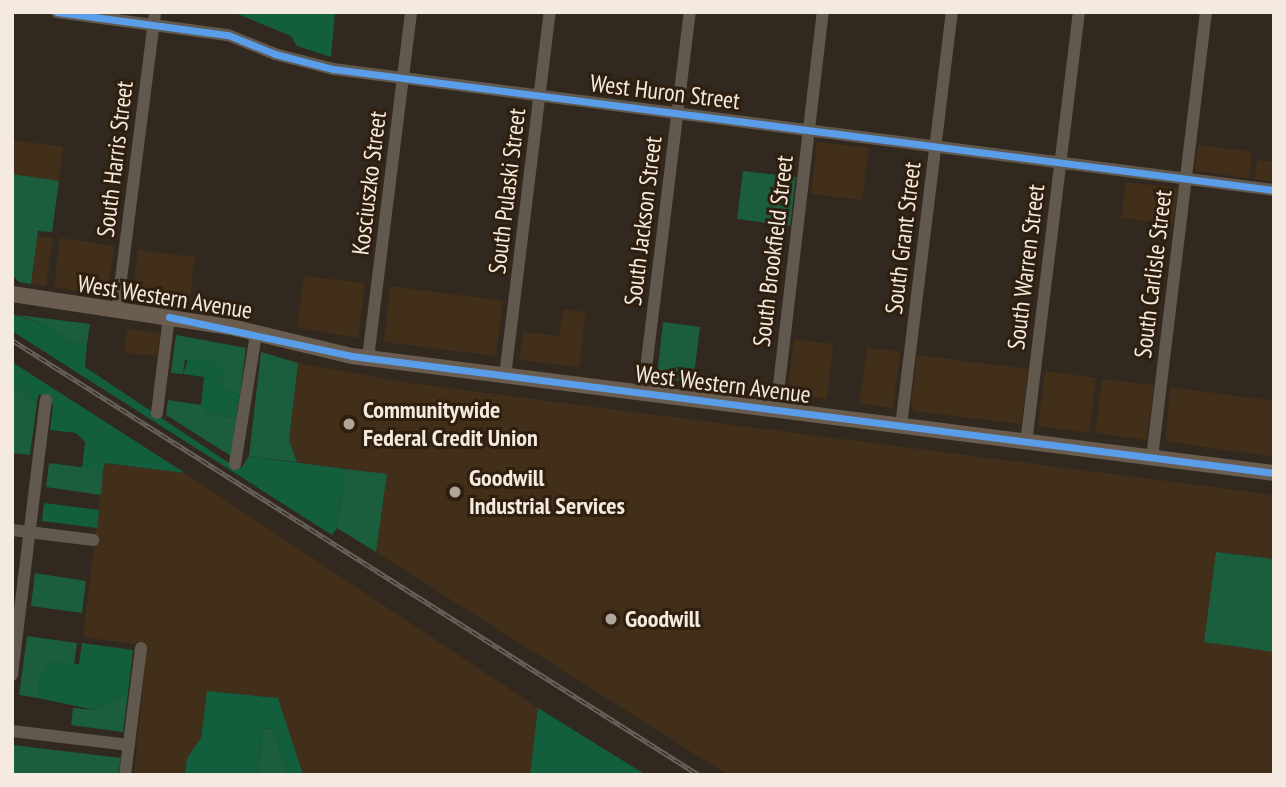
<!DOCTYPE html>
<style>
body{margin:0}
#map{position:relative;width:1286px;height:787px;overflow:hidden;background:#312920;font-family:"PT Sans Narrow",sans-serif}
div>[style]{position:absolute}
[style*='--x']{left:calc(var(--x)*1px);top:calc(var(--y)*1px);width:calc(var(--w)*1px);rotate:calc(var(--a)*1deg)}
.built>*{inset:0;background:#422f1a}
.green>*{inset:0;background:#1b5e3d}
.forest>*{inset:0;background:#135f3d}
.minor>*{height:12px;margin:-6px;padding:0 6px;transform-origin:6px;border-radius:6px;background:#61584e}
.major>*{height:16px;margin:-8px;padding:0 8px;transform-origin:8px;border-radius:8px;background:#6a5d4f}
.rail>*{height:5px;margin-top:-2.5px;transform-origin:0;background:repeating-linear-gradient(90deg,#2f1f0e 0 8px,#686159 0 16px);box-sizing:border-box;border-block:2px solid #686159}
.cycleway>*{height:7px;margin:-3.5px;padding:0 3.5px;transform-origin:3.5px;border-radius:3.5px;background:#5a9eea}
.dots>*{width:19px;height:19px;translate:-50% -50%;box-sizing:border-box;border:4px solid #2f1f0e;border-radius:50%}
span{translate:-50% -50%;white-space:nowrap;text-align:center;line-height:1.15;-webkit-text-stroke:6px #2f1f0e;paint-order:stroke}
.street-label{font-size:24px;color:#f4eadf}
.poi-label{font-size:24px;color:#f4eadf;font-weight:700}
.left{translate:0 -50%;text-align:left}
.frame{position:absolute;inset:0;border:14px solid #f4eadf;pointer-events:none}
</style>
<div id="map">
<div class="built">
<div style="clip-path:polygon(12px 140px,63px 147px,59px 181px,12px 174px)"></div>
<div style="clip-path:polygon(817px 142px,869px 148px,862px 200px,811px 194px)"></div>
<div style="clip-path:polygon(1198px 145px,1252px 152px,1249px 178px,1195px 171px)"></div>
<div style="clip-path:polygon(1257px 160px,1274px 162px,1274px 182px,1255px 179px)"></div>
<div style="clip-path:polygon(1126px 182px,1178px 188px,1173px 224px,1121px 218px)"></div>
<div style="clip-path:polygon(37px 236px,53px 238px,46px 286px,31px 284px)"></div>
<div style="clip-path:polygon(60px 238px,114px 246px,108px 294px,54px 288px)"></div>
<div style="clip-path:polygon(138px 250px,195px 257px,189px 304px,132px 297px)"></div>
<div style="clip-path:polygon(304px 276px,365px 283px,358px 338px,297px 327px)"></div>
<div style="clip-path:polygon(390px 286px,503px 301px,496px 356px,384px 342px)"></div>
<div style="clip-path:polygon(563px 309px,586px 312px,579px 367px,519px 360px,523px 332px,559px 336px)"></div>
<div style="clip-path:polygon(127px 329px,160px 333px,157px 356px,124px 352px)"></div>
<div style="clip-path:polygon(794px 339px,833px 344px,827px 399px,787px 394px)"></div>
<div style="clip-path:polygon(867px 348px,900px 352px,893px 408px,859px 403px)"></div>
<div style="clip-path:polygon(917px 355px,1028px 369px,1021px 424px,914px 411px,911px 406px)"></div>
<div style="clip-path:polygon(298px 363px,409px 383px,1274px 495px,1274px 559px,1216px 552px,1204px 642px,1274px 652px,1274px 775px,728px 775px,376px 552px,387px 475px,297px 462px,289px 440px)"></div>
<div style="clip-path:polygon(1045px 371px,1096px 378px,1089px 433px,1038px 426px)"></div>
<div style="clip-path:polygon(1102px 379px,1154px 385px,1147px 440px,1095px 433px)"></div>
<div style="clip-path:polygon(1170px 387px,1274px 401px,1273px 457px,1166px 441px)"></div>
<div style="clip-path:polygon(104px 463px,185px 473px,538px 708px,530px 775px,303px 775px,278px 698px,208px 691px,201px 738px,187px 758px,185px 775px,134px 775px,147px 646px,83px 637px)"></div>
</div>
<div class="green">
<div style="clip-path:polygon(743px 171px,796px 177px,790px 226px,737px 219px)"></div>
<div style="clip-path:polygon(12px 174px,59px 181px,52px 232px,38px 231px,31px 284px,19px 282px,12px 275px)"></div>
<div style="clip-path:polygon(17px 315px,90px 324px,87px 344px,68px 341px,51px 327px)"></div>
<div style="clip-path:polygon(663px 322px,700px 327px,693px 383px,657px 377px)"></div>
<div style="clip-path:polygon(176px 335px,246px 348px,240px 394px,221px 389px,224px 368px,185px 360px,183px 374px,171px 373px)"></div>
<div style="clip-path:polygon(261px 352px,298px 363px,289px 440px,297px 462px,249px 456px)"></div>
<div style="clip-path:polygon(12px 385px,37px 402px,30px 455px,12px 453px)"></div>
<div style="clip-path:polygon(168px 400px,201px 405px,207px 414px,236px 418px,231px 456px,166px 415px)"></div>
<div style="clip-path:polygon(49px 463px,103px 470px,101px 495px,46px 487px)"></div>
<div style="clip-path:polygon(345px 469px,387px 474px,376px 552px,337px 528px)"></div>
<div style="clip-path:polygon(1216px 552px,1274px 559px,1274px 652px,1204px 642px)"></div>
<div style="clip-path:polygon(35px 573px,86px 581px,82px 613px,31px 606px)"></div>
<div style="clip-path:polygon(27px 636px,77px 643px,74px 664px,52px 661px,40px 675px,38px 698px,19px 695px)"></div>
<div style="clip-path:polygon(128px 693px,123px 732px,71px 725px,73px 708px,95px 710px)"></div>
<div style="clip-path:polygon(263px 728px,273px 729px,288px 775px,258px 775px)"></div>
<div style="clip-path:polygon(13px 745px,121px 758px,118px 775px,12px 773px)"></div>
</div>
<div class="forest">
<div style="clip-path:polygon(233px 12px,335px 12px,331px 57px,297px 46px,291px 36px)"></div>
<div style="clip-path:polygon(12px 314px,51px 327px,68px 341px,87px 344px,85px 367px,235px 467px,242px 467px,249px 456px,345px 469px,337px 528px,332px 535px,12px 331px)"></div>
<div style="clip-path:polygon(189px 357px,220px 362px,224px 368px,221px 389px,240px 394px,236px 418px,207px 414px,201px 405px,204px 377px,183px 374px)"></div>
<div style="clip-path:polygon(12px 362px,185px 473px,105px 463px,103px 470px,82px 468px,85px 442px,76px 433px,50px 430px,53px 405px,39px 394px,37px 402px,12px 385px)"></div>
<div style="clip-path:polygon(44px 503px,99px 510px,97px 528px,42px 521px)"></div>
<div style="clip-path:polygon(82px 643px,133px 650px,128px 693px,95px 710px,38px 698px,40px 675px,52px 661px,79px 664px)"></div>
<div style="clip-path:polygon(207px 691px,278px 698px,303px 775px,288px 775px,273px 729px,263px 728px,258px 775px,185px 775px,187px 758px,201px 738px)"></div>
<div style="clip-path:polygon(538px 708px,646px 775px,530px 775px)"></div>
</div>
<div class="minor">
<div style="--x:57;--y:12;--w:173;--a:7.7"></div>
<div style="--x:228;--y:35;--w:51;--a:22"></div>
<div style="--x:275;--y:54;--w:60;--a:14.5"></div>
<div style="--x:333;--y:69;--w:949;--a:7.33"></div>
<div style="--x:117;--y:310;--w:300;--a:-82.7"></div>
<div style="--x:368;--y:358;--w:349;--a:-82.9"></div>
<div style="--x:505;--y:376;--w:367;--a:-83"></div>
<div style="--x:643;--y:393;--w:384;--a:-83"></div>
<div style="--x:776;--y:410;--w:401;--a:-83.3"></div>
<div style="--x:157;--y:413;--w:97;--a:-82.9"></div>
<div style="--x:901;--y:426;--w:417;--a:-83"></div>
<div style="--x:1026;--y:443;--w:434;--a:-83"></div>
<div style="--x:1152;--y:458;--w:449;--a:-83.1"></div>
<div style="--x:235;--y:464;--w:132;--a:-80.8"></div>
<div style="--x:12;--y:530;--w:82;--a:7"></div>
<div style="--x:12;--y:675;--w:277;--a:-83"></div>
<div style="--x:12;--y:731;--w:118;--a:6.8"></div>
<div style="--x:125;--y:775;--w:128;--a:-82.8"></div>
</div>
<div class="major">
<div style="--x:12;--y:294;--w:221;--a:8.6"></div>
<div style="--x:231;--y:327;--w:124;--a:13.5"></div>
<div style="--x:352;--y:356;--w:929;--a:7.23"></div>
</div>
<div class="rail">
<div style="--x:12;--y:340;--w:813;--a:32.34"></div>
</div>
<div class="cycleway">
<div style="--x:57;--y:12;--w:173;--a:7.7"></div>
<div style="--x:228;--y:35;--w:51;--a:22"></div>
<div style="--x:275;--y:54;--w:60;--a:14.5"></div>
<div style="--x:333;--y:69;--w:949;--a:7.33"></div>
<div style="--x:169;--y:317;--w:187;--a:12"></div>
<div style="--x:352;--y:356;--w:929;--a:7.23"></div>
</div>
<div class="dots">
<div style="left:349px;top:424px;background:#b0a69c"></div>
<div style="left:455px;top:492px;background:#b0a69c"></div>
<div style="left:611px;top:619px;background:#b0a69c"></div>
</div>
<div class="street-label">
<span style="left:665px;top:92px;rotate:7deg">West Huron Street</span>
<span style="left:115px;top:159px;rotate:-83deg">South Harris Street</span>
<span style="left:369px;top:183px;rotate:-83deg">Kosciuszko Street</span>
<span style="left:507px;top:191px;rotate:-83deg">South Pulaski Street</span>
<span style="left:643px;top:221px;rotate:-83deg">South Jackson Street</span>
<span style="left:903px;top:238px;rotate:-83deg">South Grant Street</span>
<span style="left:773px;top:251px;rotate:-83deg">South Brookfield Street</span>
<span style="left:1026px;top:267px;rotate:-83deg">South Warren Street</span>
<span style="left:1153px;top:274px;rotate:-83deg">South Carlisle Street</span>
<span style="left:165px;top:297px;rotate:9deg">West Western Avenue</span>
<span style="left:723px;top:384px;rotate:7deg">West Western Avenue</span>
</div>
<div class="poi-label">
<span class="left" style="left:363px;top:424px">Communitywide<br>Federal Credit Union</span>
<span class="left" style="left:469px;top:492px">Goodwill<br>Industrial Services</span>
<span class="left" style="left:625px;top:619px">Goodwill</span>
</div>
<div class="frame"></div>
</div>
